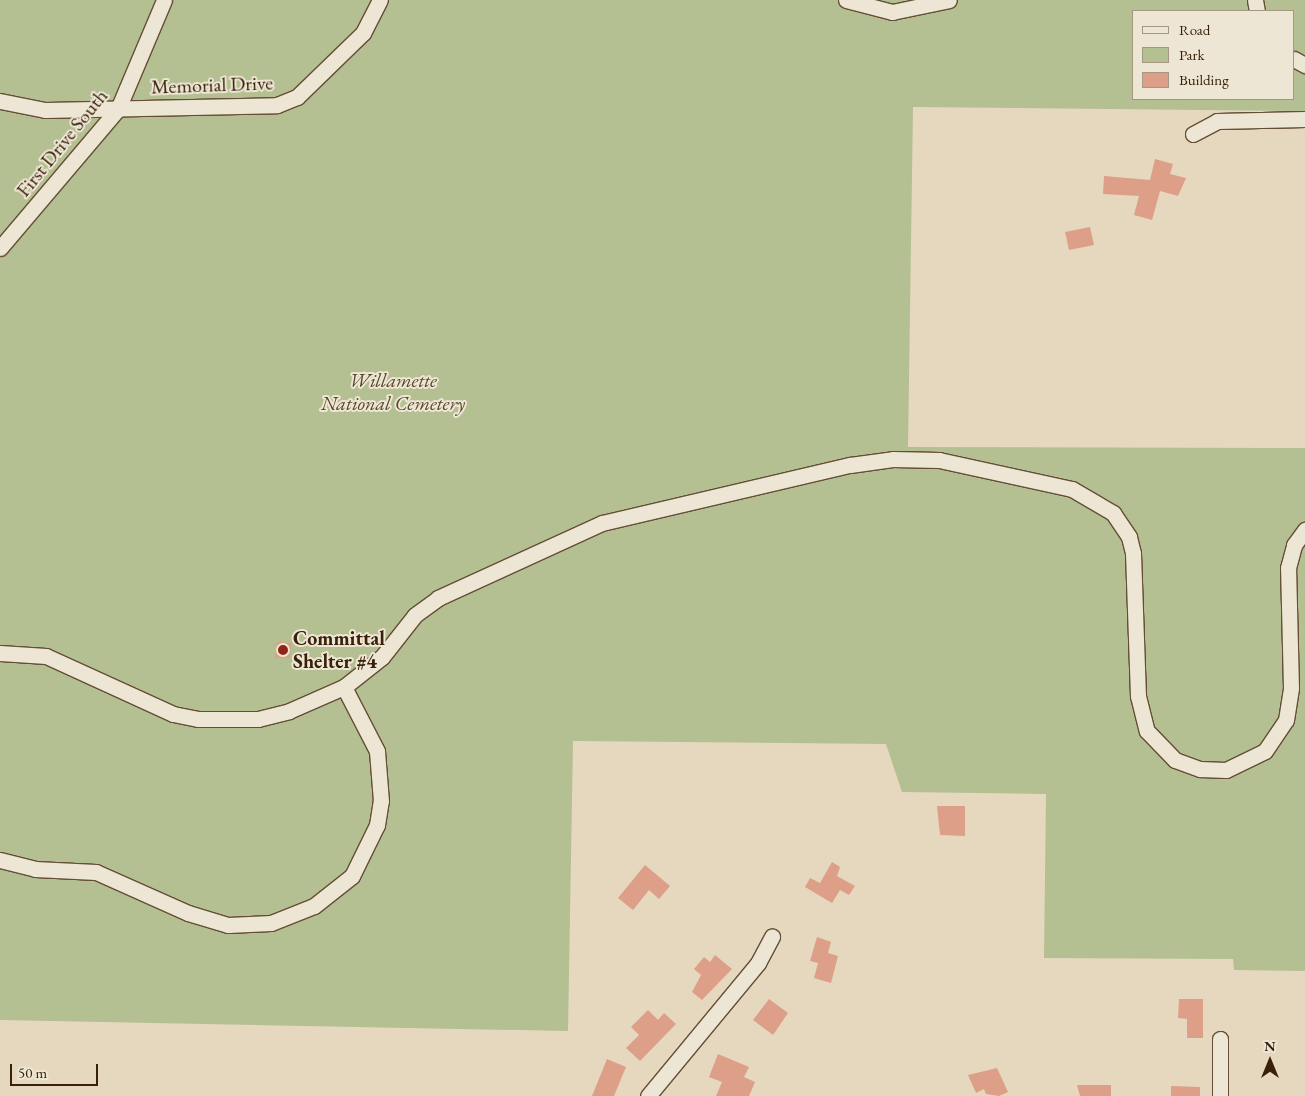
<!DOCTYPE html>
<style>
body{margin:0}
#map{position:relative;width:1305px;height:1096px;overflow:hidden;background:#e5d8be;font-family:"EB Garamond",serif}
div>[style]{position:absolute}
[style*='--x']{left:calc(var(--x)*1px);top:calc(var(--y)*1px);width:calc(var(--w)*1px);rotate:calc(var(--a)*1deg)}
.green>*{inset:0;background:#b4bf92}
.building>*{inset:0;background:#dd9f88}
.roads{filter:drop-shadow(1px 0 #644e36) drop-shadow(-1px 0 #644e36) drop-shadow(0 1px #644e36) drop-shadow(0 -1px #644e36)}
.minor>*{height:15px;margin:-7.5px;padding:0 7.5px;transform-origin:7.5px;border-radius:7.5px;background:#eee6d5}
.dots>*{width:14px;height:14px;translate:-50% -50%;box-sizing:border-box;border:2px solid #eee6d5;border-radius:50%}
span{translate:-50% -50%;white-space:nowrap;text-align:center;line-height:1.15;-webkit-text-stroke:4px #eee6d5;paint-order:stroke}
.street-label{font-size:20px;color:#392008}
.park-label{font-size:20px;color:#58482a;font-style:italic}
.poi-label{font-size:20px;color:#392008;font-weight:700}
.left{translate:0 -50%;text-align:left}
.legend{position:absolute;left:1132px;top:10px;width:162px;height:90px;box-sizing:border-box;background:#eee6d5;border:1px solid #a69783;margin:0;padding:6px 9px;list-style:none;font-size:15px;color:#392008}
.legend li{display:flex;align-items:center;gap:10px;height:25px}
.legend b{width:25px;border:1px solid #a69783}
.north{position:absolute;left:1245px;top:1036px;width:50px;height:50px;-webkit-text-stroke:4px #eee6d5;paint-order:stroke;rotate:0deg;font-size:14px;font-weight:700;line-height:20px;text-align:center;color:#392008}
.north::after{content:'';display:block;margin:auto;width:18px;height:22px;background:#392008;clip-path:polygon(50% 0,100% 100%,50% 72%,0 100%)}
.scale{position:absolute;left:10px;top:1064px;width:88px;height:22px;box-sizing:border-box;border:2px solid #392008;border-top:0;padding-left:6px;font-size:15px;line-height:18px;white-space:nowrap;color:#392008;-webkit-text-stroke:4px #eee6d5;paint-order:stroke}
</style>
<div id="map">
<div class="green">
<div style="clip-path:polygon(evenodd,0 0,1305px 0,1305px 111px,913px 107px,908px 447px,1305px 448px,1305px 971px,1234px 970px,1233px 959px,1044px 958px,1046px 794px,902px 792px,886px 744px,573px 741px,568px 1031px,0 1020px,0 0,1134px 11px,1294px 11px,1294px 99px,1134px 99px,1134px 11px)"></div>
</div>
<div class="building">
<div style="clip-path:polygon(1155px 159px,1173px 164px,1170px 174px,1186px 178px,1178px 196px,1160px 191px,1152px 220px,1134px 215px,1139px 196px,1103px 194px,1104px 176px,1150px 180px)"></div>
<div style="clip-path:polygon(1090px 227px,1094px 245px,1069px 250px,1065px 232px)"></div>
<div style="clip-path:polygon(277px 642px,291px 643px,290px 658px,275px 658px)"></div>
<div style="clip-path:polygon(937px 806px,965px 806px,965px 836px,940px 835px)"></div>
<div style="clip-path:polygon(832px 862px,840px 867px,837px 876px,855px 886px,849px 895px,840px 890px,832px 903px,805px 887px,810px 878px,820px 883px)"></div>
<div style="clip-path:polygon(645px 865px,670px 886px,659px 899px,649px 890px,633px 910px,618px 898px)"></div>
<div style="clip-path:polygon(817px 937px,831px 942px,828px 953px,838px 956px,831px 983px,814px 978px,818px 963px,810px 961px)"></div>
<div style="clip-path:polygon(715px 955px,732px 969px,702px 1000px,692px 992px,701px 975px,694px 969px,704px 957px,710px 962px)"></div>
<div style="clip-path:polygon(769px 999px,788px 1013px,773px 1035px,753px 1020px)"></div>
<div style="clip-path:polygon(1179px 999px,1203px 999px,1203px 1038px,1187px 1038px,1187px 1019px,1178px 1018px)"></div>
<div style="clip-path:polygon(648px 1010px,658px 1020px,664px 1013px,676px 1024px,640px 1061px,626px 1048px,639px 1035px,631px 1027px)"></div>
<div style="clip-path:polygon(718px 1054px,749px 1067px,744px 1077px,755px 1082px,749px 1096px,716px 1096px,722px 1082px,709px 1077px)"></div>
<div style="clip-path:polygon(607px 1059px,626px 1067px,614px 1096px,592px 1096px)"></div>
<div style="clip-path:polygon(997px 1068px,1008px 1092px,999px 1096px,986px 1094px,984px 1089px,976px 1093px,968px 1075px)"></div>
<div style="clip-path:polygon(1077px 1085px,1111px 1085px,1111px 1096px,1080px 1096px)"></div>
<div style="clip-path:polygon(1171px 1086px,1200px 1087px,1200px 1096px,1171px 1096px)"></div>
</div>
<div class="roads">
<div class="minor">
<div style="--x:846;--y:0;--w:48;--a:14.6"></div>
<div style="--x:892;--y:12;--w:58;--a:-11.9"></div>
<div style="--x:1255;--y:0;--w:11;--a:80"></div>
<div style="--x:1294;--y:59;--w:13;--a:29"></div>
<div style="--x:0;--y:101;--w:46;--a:11.3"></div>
<div style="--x:45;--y:110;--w:232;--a:-1.2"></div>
<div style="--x:277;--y:105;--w:22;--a:-22"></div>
<div style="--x:297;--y:97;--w:92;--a:-44.1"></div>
<div style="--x:363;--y:33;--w:37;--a:-63"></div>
<div style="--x:1193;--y:134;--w:27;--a:-28"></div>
<div style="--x:1217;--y:121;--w:88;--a:-1.3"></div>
<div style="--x:0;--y:248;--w:182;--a:-49.7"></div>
<div style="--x:118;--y:109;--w:118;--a:-67.1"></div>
<div style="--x:0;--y:653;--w:46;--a:3.7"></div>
<div style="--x:46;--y:656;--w:140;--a:24.5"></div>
<div style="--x:173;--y:714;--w:25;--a:11"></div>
<div style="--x:198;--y:719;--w:60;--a:0"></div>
<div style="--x:258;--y:719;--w:32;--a:-14"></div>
<div style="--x:289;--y:711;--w:60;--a:-23.6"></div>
<div style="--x:344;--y:687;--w:48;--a:-38.3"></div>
<div style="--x:382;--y:657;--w:53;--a:-51.8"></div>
<div style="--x:415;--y:615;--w:29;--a:-36"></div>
<div style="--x:438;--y:598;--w:180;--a:-24.6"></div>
<div style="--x:602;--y:523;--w:255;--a:-13.2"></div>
<div style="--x:850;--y:465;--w:43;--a:-7.9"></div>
<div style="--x:893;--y:459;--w:46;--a:1.2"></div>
<div style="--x:939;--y:460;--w:136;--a:12.3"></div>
<div style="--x:1072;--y:489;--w:48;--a:30.3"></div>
<div style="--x:1113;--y:513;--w:29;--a:56"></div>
<div style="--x:1129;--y:537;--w:16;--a:76"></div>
<div style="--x:1133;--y:553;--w:143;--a:88"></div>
<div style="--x:1138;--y:696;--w:36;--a:76"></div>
<div style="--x:1147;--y:731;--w:40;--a:46"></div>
<div style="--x:1175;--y:760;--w:27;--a:20"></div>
<div style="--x:1200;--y:769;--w:26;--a:2"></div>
<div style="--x:1226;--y:770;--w:43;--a:-26"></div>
<div style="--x:1265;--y:751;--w:37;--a:-56"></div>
<div style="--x:1286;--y:720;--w:32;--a:-81"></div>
<div style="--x:1291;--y:688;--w:120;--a:-91.4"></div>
<div style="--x:1288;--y:568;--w:24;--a:-75"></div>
<div style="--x:1294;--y:545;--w:19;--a:-54"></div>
<div style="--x:0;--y:860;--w:36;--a:14"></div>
<div style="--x:35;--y:869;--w:61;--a:2.8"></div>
<div style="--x:96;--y:872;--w:101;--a:24"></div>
<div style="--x:188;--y:913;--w:42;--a:16.7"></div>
<div style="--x:228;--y:925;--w:43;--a:-2.7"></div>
<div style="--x:271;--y:923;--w:46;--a:-21.6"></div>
<div style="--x:314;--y:906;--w:48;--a:-38.3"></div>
<div style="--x:352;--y:876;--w:57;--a:-63.9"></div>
<div style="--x:377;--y:825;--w:24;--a:-81"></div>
<div style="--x:381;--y:801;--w:50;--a:-94.6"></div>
<div style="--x:377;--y:751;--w:72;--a:-117.3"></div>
<div style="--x:1220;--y:1039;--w:57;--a:90"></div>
<div style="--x:648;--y:1096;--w:173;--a:-50.4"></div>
<div style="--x:758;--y:963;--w:30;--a:-62"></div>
</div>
</div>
<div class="dots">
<div style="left:283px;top:650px;background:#8f2418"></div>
</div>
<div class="street-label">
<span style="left:212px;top:85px;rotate:-2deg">Memorial Drive</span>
<span style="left:62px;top:143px;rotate:-51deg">First Drive South</span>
</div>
<div class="park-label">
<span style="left:393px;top:392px">Willamette<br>National Cemetery</span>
</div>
<div class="poi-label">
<span class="left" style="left:293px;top:650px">Committal<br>Shelter #4</span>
</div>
<ul class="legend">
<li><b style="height:6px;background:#eee6d5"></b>Road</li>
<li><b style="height:14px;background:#b4bf92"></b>Park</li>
<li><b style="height:14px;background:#dd9f88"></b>Building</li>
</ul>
<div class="north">N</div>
<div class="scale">50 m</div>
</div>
